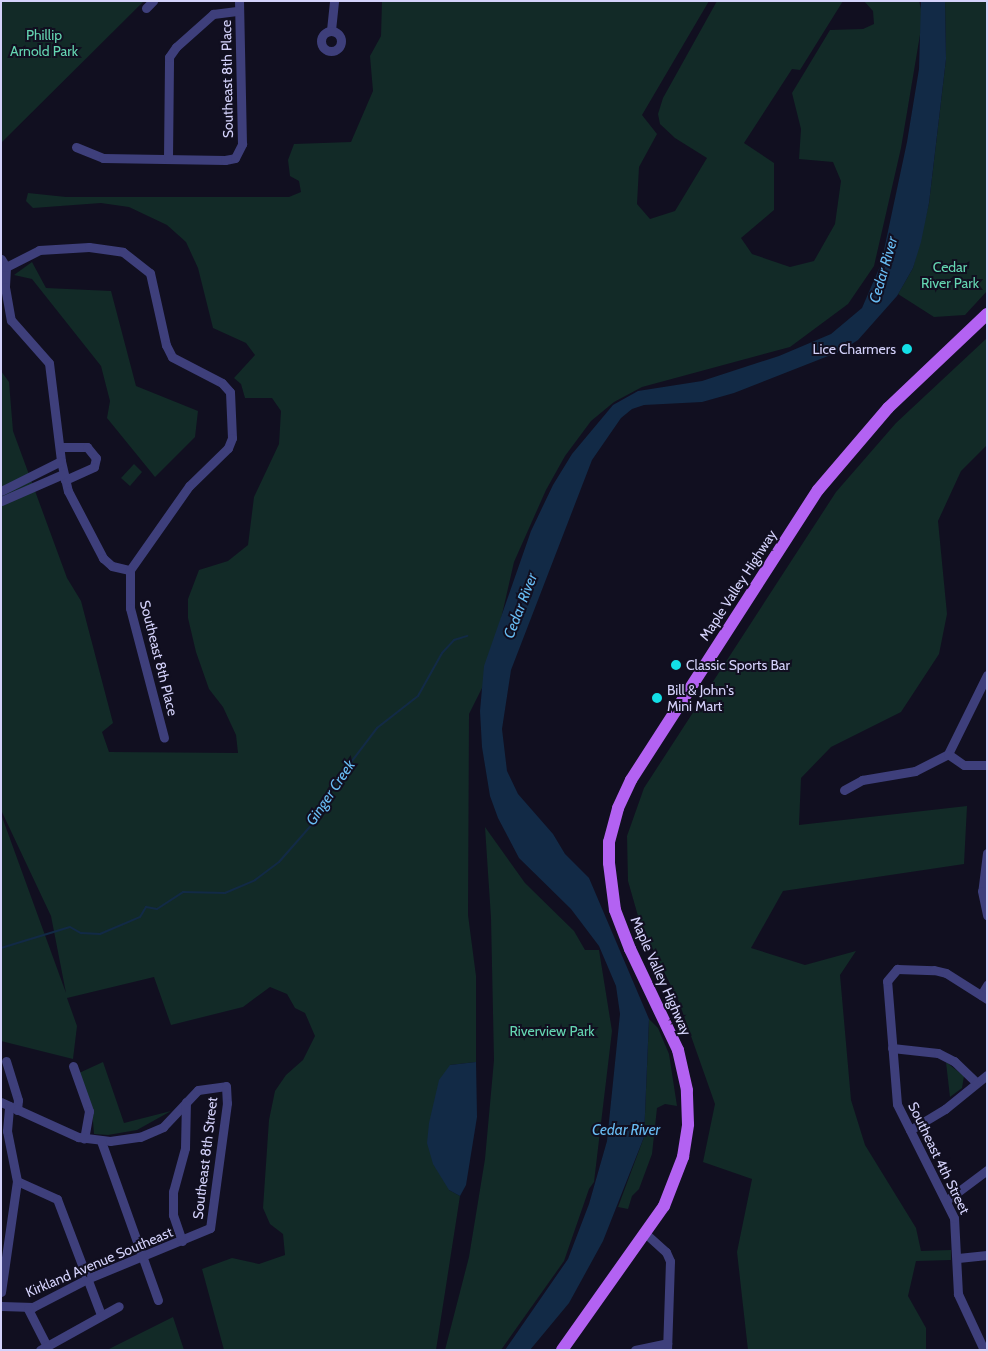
<!DOCTYPE html>
<style>
body{margin:0}
#map{position:relative;width:988px;height:1351px;overflow:hidden;background:#110f20;font-family:Cabin,sans-serif}
div>[style]{position:absolute}
[style*='--x']{left:calc(var(--x)*1px);top:calc(var(--y)*1px);width:calc(var(--w)*1px);rotate:calc(var(--a)*1deg)}
.green>*{inset:0;background:#122a27}
.water>*{inset:0;background:#122a46}
.stream>*{height:2px;margin:-1px;padding:0 1px;transform-origin:1px;border-radius:1px;background:#122a46}
.street>*{height:9px;margin:-4.5px;padding:0 4.5px;transform-origin:4.5px;border-radius:4.5px;background:#3e3f7b}
.street>.ring{margin:-4.5px;padding:0;box-sizing:content-box;background:none;border:9px solid #3e3f7b;border-radius:50%}
.primary>*{height:12px;margin:-6px;padding:0 6px;transform-origin:6px;border-radius:6px;background:#b362f2}
.dots>*{width:14px;height:14px;translate:-50% -50%;box-sizing:border-box;border:2px solid #110f20;border-radius:50%}
span{translate:-50% -50%;white-space:nowrap;text-align:center;line-height:1.15;-webkit-text-stroke:4px #110f20;paint-order:stroke}
.park-label{font-size:14px;color:#64d5b1}
.street-label{font-size:14px;color:#d4d2fb}
.poi-label{font-size:14px;color:#d4d2fb}
.right{translate:-100% -50%;text-align:right}
.left{translate:0 -50%;text-align:left}
.water-label{font-size:15px;color:#68bcf3;font-style:italic}
.frame{position:absolute;inset:0;border:2px solid #d4d2fb;pointer-events:none}
</style>
<div id="map">
<div class="green">
<div style="clip-path:polygon(1px 1px,144px 1px,1px 143px)"></div>
<div style="clip-path:polygon(382px 1px,709px 1px,642px 115px,657px 134px,639px 167px,637px 204px,650px 219px,675px 211px,707px 158px,675px 138px,660px 124px,658px 114px,663px 98px,717px 1px,843px 1px,800px 70px,792px 69px,744px 143px,774px 163px,774px 210px,741px 238px,752px 254px,790px 267px,814px 261px,835px 224px,841px 181px,833px 162px,799px 159px,801px 129px,792px 93px,830px 30px,863px 29px,874px 24px,873px 11px,864px 1px,919px 1px,923px 17px,901px 148px,874px 266px,848px 304px,790px 347px,642px 387px,614px 402px,591px 421px,565px 456px,546px 490px,514px 562px,488px 676px,469px 714px,468px 915px,476px 976px,476px 1062px,450px 1065px,449px 1190px,460px 1196px,436px 1350px,224px 1350px,202px 1269px,232px 1258px,259px 1264px,285px 1255px,283px 1234px,270px 1224px,263px 1208px,269px 1120px,275px 1091px,286px 1075px,303px 1060px,315px 1036px,305px 1013px,295px 1008px,287px 994px,270px 987px,243px 1007px,171px 1025px,154px 977px,67px 998px,77px 1026px,73px 1059px,1px 1041px,1px 814px,66px 993px,51px 916px,1px 810px,1px 371px,9px 382px,13px 431px,67px 578px,81px 601px,113px 723px,102px 732px,109px 752px,238px 753px,236px 735px,223px 707px,209px 689px,196px 652px,188px 618px,188px 599px,199px 570px,228px 561px,248px 545px,254px 497px,279px 444px,281px 411px,272px 398px,245px 398px,241px 384px,234px 378px,255px 355px,246px 343px,213px 328px,198px 268px,186px 242px,167px 225px,129px 207px,101px 203px,33px 208px,26px 201px,28px 193px,66px 197px,289px 197px,301px 192px,299px 181px,290px 176px,288px 160px,294px 144px,351px 142px,373px 91px,370px 56px,381px 36px)"></div>
<div style="clip-path:polygon(945px 1px,987px 1px,987px 291px,965px 315px,934px 317px,898px 294px,913px 268px,929px 203px,946px 59px)"></div>
<div style="clip-path:polygon(32px 262px,46px 288px,111px 291px,136px 386px,198px 411px,195px 437px,155px 477px,107px 418px,110px 401px,101px 366px,32px 279px,14px 275px)"></div>
<div style="clip-path:polygon(987px 338px,987px 445px,961px 471px,938px 521px,947px 614px,939px 654px,901px 712px,831px 747px,801px 778px,799px 825px,967px 806px,964px 864px,783px 891px,751px 948px,805px 965px,856px 951px,840px 975px,851px 1100px,865px 1145px,916px 1228px,921px 1251px,951px 1250px,951px 1260px,916px 1261px,908px 1296px,926px 1328px,926px 1350px,748px 1350px,737px 1252px,752px 1179px,703px 1162px,715px 1104px,679px 1002px,640px 923px,628px 881px,627px 836px,644px 788px,836px 492px,896px 423px)"></div>
<div style="clip-path:polygon(134px 464px,142px 472px,130px 486px,121px 478px)"></div>
<div style="clip-path:polygon(485px 827px,525px 883px,574px 931px,585px 950px,599px 950px,612px 1031px,594px 1182px,589px 1189px,564px 1261px,501px 1350px,445px 1350px,469px 1257px,485px 1159px,494px 1060px,491px 918px)"></div>
<div style="clip-path:polygon(649px 1019px,658px 1028px,669px 1054px,677px 1106px,665px 1104px,657px 1108px,652px 1154px,639px 1189px,632px 1196px,628px 1209px,618px 1207px,644px 1137px)"></div>
<div style="clip-path:polygon(103px 1062px,124px 1123px,171px 1111px,137px 1130px,108px 1135px,94px 1134px,92px 1109px,79px 1073px)"></div>
<div style="clip-path:polygon(946px 1062px,964px 1076px,962px 1088px,950px 1097px)"></div>
<div style="clip-path:polygon(173px 1317px,184px 1350px,107px 1350px)"></div>
</div>
<div class="water">
<div style="clip-path:polygon(921px 1px,945px 1px,946px 59px,929px 203px,921px 242px,913px 268px,897px 296px,858px 340px,841px 351px,734px 393px,702px 402px,644px 405px,632px 409px,621px 418px,592px 460px,511px 670px,502px 729px,507px 771px,518px 794px,553px 834px,565px 854px,589px 878px,649px 1019px,644px 1137px,603px 1241px,569px 1303px,530px 1350px,505px 1350px,568px 1259px,589px 1204px,607px 1141px,620px 1014px,616px 986px,599px 946px,571px 909px,519px 858px,498px 818px,490px 796px,482px 747px,480px 711px,484px 666px,531px 531px,553px 485px,572px 454px,613px 405px,638px 391px,702px 381px,779px 356px,831px 334px,862px 308px,881px 264px,907px 142px,919px 69px)"></div>
<div style="clip-path:polygon(476px 1062px,477px 1117px,466px 1185px,460px 1196px,449px 1190px,433px 1164px,427px 1143px,429px 1123px,439px 1080px,450px 1065px)"></div>
</div>
<div class="stream">
<div style="--x:1;--y:948;--w:72;--a:-16.9"></div>
<div style="--x:70;--y:927;--w:13;--a:29"></div>
<div style="--x:81;--y:933;--w:19;--a:3"></div>
<div style="--x:100;--y:934;--w:43;--a:-23"></div>
<div style="--x:140;--y:917;--w:12;--a:-59"></div>
<div style="--x:146;--y:907;--w:11;--a:10"></div>
<div style="--x:157;--y:909;--w:31;--a:-33"></div>
<div style="--x:183;--y:892;--w:42;--a:1.4"></div>
<div style="--x:225;--y:893;--w:33;--a:-23"></div>
<div style="--x:255;--y:880;--w:30;--a:-37"></div>
<div style="--x:279;--y:862;--w:55;--a:-48.7"></div>
<div style="--x:315;--y:821;--w:39;--a:-63"></div>
<div style="--x:333;--y:786;--w:73;--a:-52.8"></div>
<div style="--x:377;--y:728;--w:52;--a:-38"></div>
<div style="--x:418;--y:696;--w:49;--a:-60.8"></div>
<div style="--x:442;--y:653;--w:18;--a:-47"></div>
<div style="--x:454;--y:640;--w:14;--a:-17"></div>
</div>
<div class="street">
<div style="--x:146;--y:8;--w:10;--a:-45"></div>
<div style="--x:331;--y:30;--w:29;--a:-84"></div>
<div class="ring" style="left:321px;top:31px;width:11px;height:11px"></div>
<div style="--x:76;--y:147;--w:29;--a:22"></div>
<div style="--x:103;--y:158;--w:122;--a:0.9"></div>
<div style="--x:225;--y:160;--w:10;--a:-11"></div>
<div style="--x:235;--y:158;--w:16;--a:-63"></div>
<div style="--x:242;--y:144;--w:143;--a:-91.2"></div>
<div style="--x:168;--y:158;--w:101;--a:-89.4"></div>
<div style="--x:169;--y:57;--w:12;--a:-55"></div>
<div style="--x:176;--y:47;--w:50;--a:-41.7"></div>
<div style="--x:213;--y:14;--w:26;--a:-7"></div>
<div style="--x:1;--y:259;--w:9;--a:58"></div>
<div style="--x:6;--y:267;--w:20;--a:93"></div>
<div style="--x:5;--y:287;--w:34;--a:80"></div>
<div style="--x:11;--y:320;--w:57;--a:48.5"></div>
<div style="--x:49;--y:363;--w:99;--a:83"></div>
<div style="--x:61;--y:461;--w:31;--a:77"></div>
<div style="--x:68;--y:491;--w:76;--a:62.4"></div>
<div style="--x:103;--y:558;--w:12;--a:42"></div>
<div style="--x:112;--y:566;--w:18;--a:13"></div>
<div style="--x:6;--y:267;--w:37;--a:-27"></div>
<div style="--x:39;--y:250;--w:50;--a:-3.4"></div>
<div style="--x:89;--y:247;--w:34;--a:8"></div>
<div style="--x:123;--y:252;--w:34;--a:38"></div>
<div style="--x:150;--y:273;--w:74;--a:77.5"></div>
<div style="--x:166;--y:345;--w:13;--a:63"></div>
<div style="--x:172;--y:357;--w:56;--a:27.5"></div>
<div style="--x:222;--y:383;--w:12;--a:48"></div>
<div style="--x:230;--y:392;--w:46;--a:87.5"></div>
<div style="--x:232;--y:438;--w:11;--a:112"></div>
<div style="--x:228;--y:448;--w:54;--a:135.7"></div>
<div style="--x:189;--y:486;--w:103;--a:125.1"></div>
<div style="--x:130;--y:570;--w:38;--a:90"></div>
<div style="--x:130;--y:608;--w:134;--a:75.3"></div>
<div style="--x:60;--y:447;--w:27;--a:0"></div>
<div style="--x:87;--y:447;--w:14;--a:51"></div>
<div style="--x:96;--y:458;--w:9;--a:103"></div>
<div style="--x:94;--y:467;--w:32;--a:156"></div>
<div style="--x:1;--y:491;--w:67;--a:-26.6"></div>
<div style="--x:1;--y:501;--w:68;--a:-23.5"></div>
<div style="--x:948;--y:754;--w:88;--a:-63.7"></div>
<div style="--x:844;--y:790;--w:21;--a:-29"></div>
<div style="--x:862;--y:780;--w:54;--a:-9.6"></div>
<div style="--x:915;--y:771;--w:37;--a:-27"></div>
<div style="--x:948;--y:754;--w:19;--a:35"></div>
<div style="--x:964;--y:765;--w:23;--a:0"></div>
<div style="--x:987;--y:853;--w:38;--a:97"></div>
<div style="--x:982;--y:891;--w:25;--a:78"></div>
<div style="--x:981;--y:995;--w:12;--a:-59"></div>
<div style="--x:892;--y:1048;--w:46;--a:6.2"></div>
<div style="--x:938;--y:1053;--w:18;--a:27"></div>
<div style="--x:954;--y:1061;--w:30;--a:44"></div>
<div style="--x:6;--y:1061;--w:41;--a:72.9"></div>
<div style="--x:18;--y:1100;--w:10;--a:96"></div>
<div style="--x:73;--y:1066;--w:48;--a:70.4"></div>
<div style="--x:89;--y:1111;--w:28;--a:100"></div>
<div style="--x:1;--y:1102;--w:85;--a:24.4"></div>
<div style="--x:78;--y:1137;--w:32;--a:7"></div>
<div style="--x:110;--y:1141;--w:30;--a:-8"></div>
<div style="--x:140;--y:1137;--w:25;--a:-23"></div>
<div style="--x:163;--y:1127;--w:51;--a:-46.6"></div>
<div style="--x:198;--y:1090;--w:28;--a:-8"></div>
<div style="--x:226;--y:1086;--w:17;--a:87"></div>
<div style="--x:227;--y:1103;--w:126;--a:97.7"></div>
<div style="--x:210;--y:1228;--w:133;--a:157.5"></div>
<div style="--x:87;--y:1279;--w:61;--a:152.6"></div>
<div style="--x:33;--y:1307;--w:32;--a:-178"></div>
<div style="--x:910;--y:1130;--w:41;--a:-31"></div>
<div style="--x:945;--y:1109;--w:54;--a:-39"></div>
<div style="--x:101;--y:1141;--w:169;--a:70.3"></div>
<div style="--x:17;--y:1181;--w:44;--a:24.2"></div>
<div style="--x:57;--y:1199;--w:124;--a:69.2"></div>
<div style="--x:947;--y:1200;--w:50;--a:-36.9"></div>
<div style="--x:646;--y:1234;--w:27;--a:42"></div>
<div style="--x:666;--y:1252;--w:10;--a:66"></div>
<div style="--x:670;--y:1261;--w:89;--a:91.9"></div>
<div style="--x:182;--y:1241;--w:28;--a:-109"></div>
<div style="--x:173;--y:1215;--w:23;--a:-90"></div>
<div style="--x:173;--y:1192;--w:46;--a:-74.7"></div>
<div style="--x:185;--y:1148;--w:46;--a:-88.8"></div>
<div style="--x:958;--y:1258;--w:29;--a:-6"></div>
<div style="--x:1;--y:1292;--w:112;--a:-81.8"></div>
<div style="--x:17;--y:1181;--w:51;--a:-101.3"></div>
<div style="--x:7;--y:1131;--w:25;--a:-85"></div>
<div style="--x:28;--y:1309;--w:39;--a:63"></div>
<div style="--x:40;--y:1350;--w:90;--a:-29.1"></div>
<div style="--x:635;--y:1350;--w:33;--a:-12"></div>
<div style="--x:984;--y:1350;--w:62;--a:-114.9"></div>
<div style="--x:958;--y:1294;--w:76;--a:-93"></div>
<div style="--x:954;--y:1218;--w:127;--a:-116.6"></div>
<div style="--x:897;--y:1104;--w:123;--a:-94.6"></div>
<div style="--x:887;--y:981;--w:16;--a:-50"></div>
<div style="--x:897;--y:969;--w:37;--a:2"></div>
<div style="--x:934;--y:970;--w:12;--a:14"></div>
<div style="--x:946;--y:973;--w:49;--a:32.4"></div>
</div>
<div class="primary">
<div style="--x:562;--y:1350;--w:176;--a:-54.7"></div>
<div style="--x:664;--y:1206;--w:53;--a:-68.8"></div>
<div style="--x:683;--y:1157;--w:33;--a:-81"></div>
<div style="--x:688;--y:1124;--w:34;--a:-92"></div>
<div style="--x:687;--y:1090;--w:41;--a:-102.7"></div>
<div style="--x:678;--y:1050;--w:112;--a:-115.4"></div>
<div style="--x:630;--y:949;--w:42;--a:-111"></div>
<div style="--x:615;--y:910;--w:47;--a:-97.3"></div>
<div style="--x:609;--y:863;--w:21;--a:-90"></div>
<div style="--x:609;--y:842;--w:35;--a:-75"></div>
<div style="--x:618;--y:808;--w:31;--a:-65"></div>
<div style="--x:631;--y:780;--w:345;--a:-57.2"></div>
<div style="--x:818;--y:490;--w:108;--a:-49.5"></div>
<div style="--x:888;--y:408;--w:137;--a:-43.5"></div>
</div>
<div class="dots">
<div style="left:907px;top:349px;background:#13dfe6"></div>
<div style="left:676px;top:665px;background:#13dfe6"></div>
<div style="left:657px;top:698px;background:#13dfe6"></div>
</div>
<div class="park-label">
<span style="left:44px;top:43px">Phillip<br>Arnold Park</span>
<span style="left:950px;top:275px">Cedar<br>River Park</span>
<span style="left:552px;top:1031px">Riverview Park</span>
</div>
<div class="street-label">
<span style="left:227px;top:79px;rotate:-91deg">Southeast 8th Place</span>
<span style="left:738px;top:585px;rotate:-57deg">Maple Valley Highway</span>
<span style="left:159px;top:658px;rotate:76deg">Southeast 8th Place</span>
<span style="left:661px;top:976px;rotate:66deg">Maple Valley Highway</span>
<span style="left:205px;top:1158px;rotate:-83deg">Southeast 8th Street</span>
<span style="left:939px;top:1158px;rotate:64deg">Southeast 4th Street</span>
<span style="left:99px;top:1262px;rotate:-23deg">Kirkland Avenue Southeast</span>
</div>
<div class="poi-label">
<span class="right" style="left:896px;top:349px">Lice Charmers</span>
<span class="left" style="left:686px;top:665px">Classic Sports Bar</span>
<span class="left" style="left:667px;top:698px">Bill &amp; John's<br>Mini Mart</span>
</div>
<div class="water-label">
<span style="left:884px;top:270px;rotate:-74deg">Cedar River</span>
<span style="left:521px;top:606px;rotate:-69deg">Cedar River</span>
<span style="left:331px;top:793px;rotate:-56deg">Ginger Creek</span>
<span style="left:626px;top:1131px">Cedar River</span>
</div>
<div class="frame"></div>
</div>
